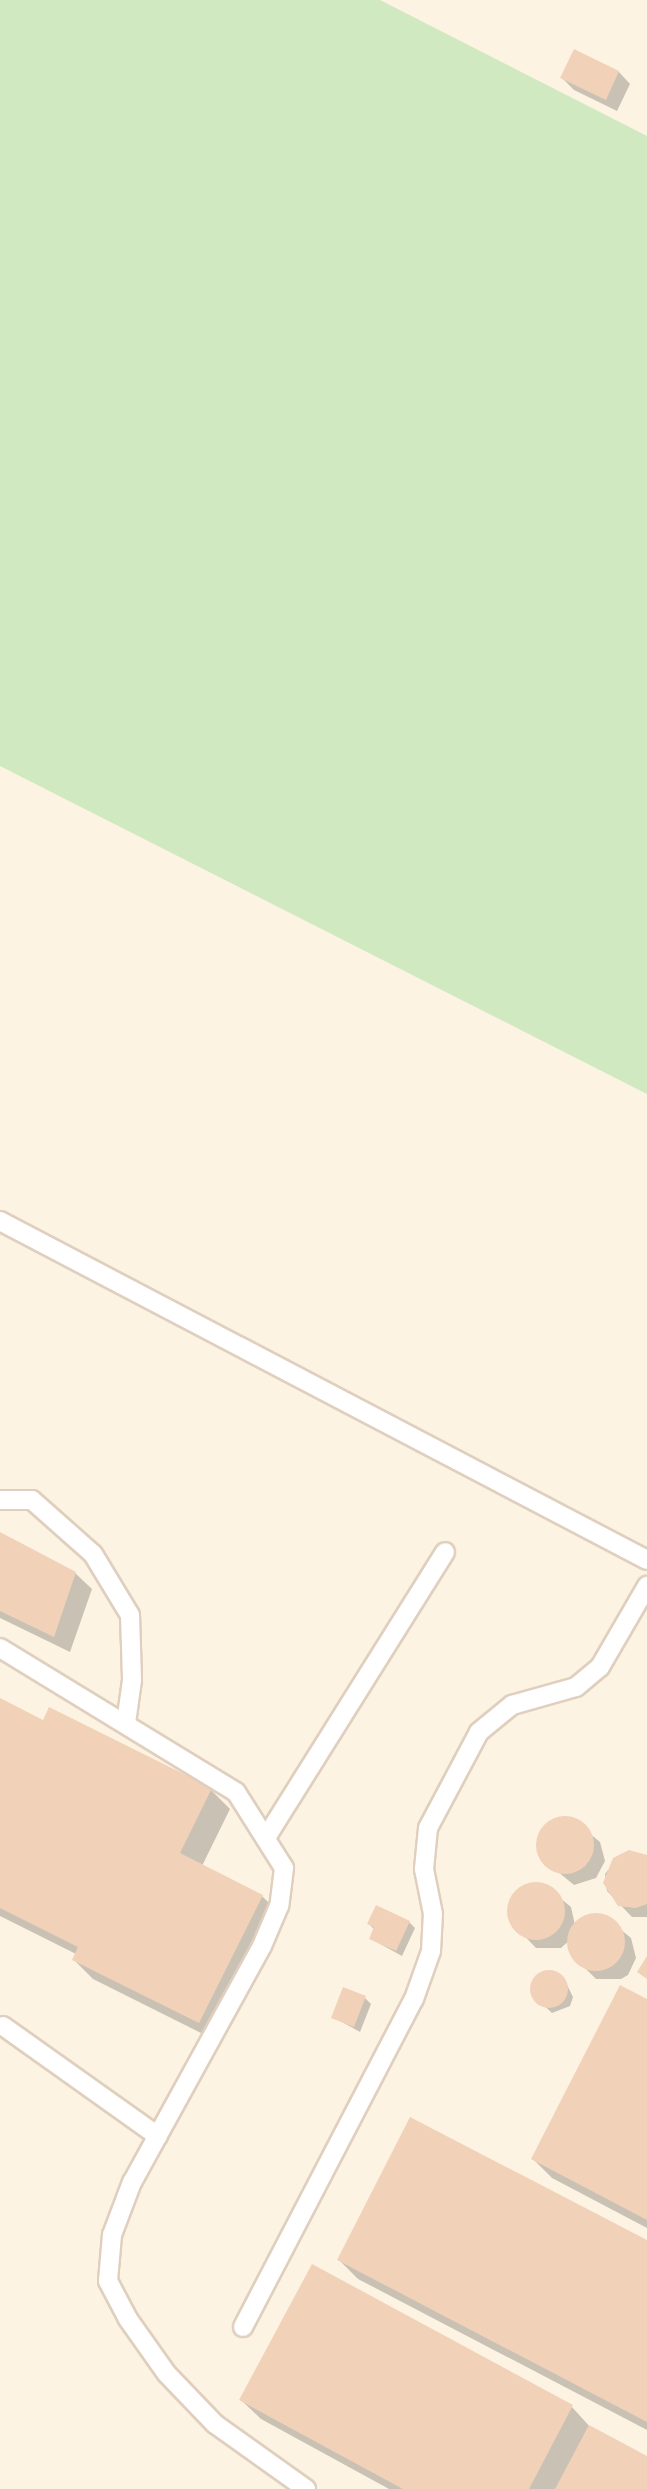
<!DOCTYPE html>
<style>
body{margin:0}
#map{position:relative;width:647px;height:2489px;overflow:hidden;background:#fcf3e2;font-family:Quicksand,sans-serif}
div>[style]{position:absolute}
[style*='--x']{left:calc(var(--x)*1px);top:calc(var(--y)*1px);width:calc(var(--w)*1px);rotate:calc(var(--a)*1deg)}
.green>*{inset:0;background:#d0e9c0}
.shadow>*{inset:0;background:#0003}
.building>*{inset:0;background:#f2d1b9}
.round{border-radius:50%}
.roads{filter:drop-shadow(2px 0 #e0cfbe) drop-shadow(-2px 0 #e0cfbe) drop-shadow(0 2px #e0cfbe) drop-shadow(0 -2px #e0cfbe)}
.service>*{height:18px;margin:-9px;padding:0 9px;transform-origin:9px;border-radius:9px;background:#fff}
span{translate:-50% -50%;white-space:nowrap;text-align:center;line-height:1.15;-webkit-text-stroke:4.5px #fff6e8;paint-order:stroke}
</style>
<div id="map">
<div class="green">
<div style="clip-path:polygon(0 0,380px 0,647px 136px,647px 1094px,0 766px)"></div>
</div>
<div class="shadow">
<div style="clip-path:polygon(575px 51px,619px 72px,630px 84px,617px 111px,574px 90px,562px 78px)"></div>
<div style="clip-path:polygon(0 1533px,75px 1573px,92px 1589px,70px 1652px,0 1618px)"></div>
<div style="clip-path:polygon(0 1700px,44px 1722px,211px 1790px,230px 1809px,202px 1866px,262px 1896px,281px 1915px,219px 2042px,93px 1979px,74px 1960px,76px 1954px,0 1916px)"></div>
<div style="clip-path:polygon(571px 1818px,600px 1842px,605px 1861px,596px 1878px,574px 1885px,540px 1857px,541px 1831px,554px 1819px)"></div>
<div style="clip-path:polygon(621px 1854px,647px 1859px,647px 1917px,632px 1917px,607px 1891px,605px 1874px)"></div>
<div style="clip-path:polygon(543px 1884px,571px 1907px,575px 1925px,585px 1916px,603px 1915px,631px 1938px,636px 1958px,628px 1975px,621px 1979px,596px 1979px,571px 1954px,570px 1940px,561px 1948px,536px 1948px,511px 1922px,509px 1905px,525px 1885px)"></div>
<div style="clip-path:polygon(409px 1922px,415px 1928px,402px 1956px,371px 1939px,375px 1930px,369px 1924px)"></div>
<div style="clip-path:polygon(547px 1971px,565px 1981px,573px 1997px,570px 2006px,552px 2013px,531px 1993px,532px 1983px)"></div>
<div style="clip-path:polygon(365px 1998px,371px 2004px,360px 2032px,333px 2017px)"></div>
<div style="clip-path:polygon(647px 2001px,647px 2228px,552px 2178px,533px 2159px)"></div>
<div style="clip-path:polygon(647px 2242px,647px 2430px,358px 2279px,339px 2260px)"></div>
<div style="clip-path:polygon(312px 2266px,572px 2407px,591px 2428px,647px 2458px,647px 2489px,389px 2489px,261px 2419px,241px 2400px)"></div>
</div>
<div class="building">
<div style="clip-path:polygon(574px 49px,619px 71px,606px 100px,560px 78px)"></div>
<div style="clip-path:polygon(0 1532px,76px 1572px,54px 1637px,0 1611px)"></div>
<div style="clip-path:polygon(0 1698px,43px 1720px,49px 1707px,212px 1788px,180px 1853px,263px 1895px,199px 2023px,72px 1960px,78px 1947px,0 1908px)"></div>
<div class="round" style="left:536px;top:1816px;width:58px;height:58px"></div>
<div style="clip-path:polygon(629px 1850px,647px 1855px,647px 1904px,636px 1908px,618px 1906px,603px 1883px,613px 1858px)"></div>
<div class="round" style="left:507px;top:1882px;width:58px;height:58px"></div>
<div style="clip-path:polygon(376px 1905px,410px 1921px,396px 1951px,369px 1939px,374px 1927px,367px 1924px)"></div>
<div class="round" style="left:567px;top:1913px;width:58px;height:58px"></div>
<div style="clip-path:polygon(647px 1956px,647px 1979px,637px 1972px)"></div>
<div class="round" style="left:530px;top:1970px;width:38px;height:38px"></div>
<div style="clip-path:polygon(620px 1985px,647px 1999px,647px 2220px,531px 2159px)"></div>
<div style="clip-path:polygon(343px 1987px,366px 1996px,354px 2027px,331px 2018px)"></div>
<div style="clip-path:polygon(410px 2117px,647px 2240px,647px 2422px,337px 2260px)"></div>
<div style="clip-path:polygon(312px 2264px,573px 2405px,529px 2489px,403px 2489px,239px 2400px)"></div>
<div style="clip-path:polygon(589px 2425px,647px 2456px,647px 2489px,555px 2489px)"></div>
</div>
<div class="roads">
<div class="service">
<div style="--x:0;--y:1221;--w:730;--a:27.65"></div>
<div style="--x:0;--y:1500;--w:32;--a:0"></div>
<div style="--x:32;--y:1500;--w:81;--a:41.5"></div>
<div style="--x:93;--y:1554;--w:71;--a:58.8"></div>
<div style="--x:130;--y:1615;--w:65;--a:88.2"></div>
<div style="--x:132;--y:1680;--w:43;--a:97.9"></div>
<div style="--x:0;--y:1648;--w:276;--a:31.4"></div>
<div style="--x:236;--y:1792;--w:90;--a:57.7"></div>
<div style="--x:284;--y:1868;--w:38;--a:97"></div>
<div style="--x:279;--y:1906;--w:43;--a:113"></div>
<div style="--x:262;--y:1946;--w:269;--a:118.8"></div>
<div style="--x:132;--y:2182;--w:57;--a:110.7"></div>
<div style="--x:112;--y:2235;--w:46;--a:95"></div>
<div style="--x:108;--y:2281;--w:43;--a:62.2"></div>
<div style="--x:128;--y:2319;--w:67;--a:54.7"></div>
<div style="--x:167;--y:2374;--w:69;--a:46.2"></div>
<div style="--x:215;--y:2424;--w:112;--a:35.5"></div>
<div style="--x:267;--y:1836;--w:335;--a:-57.9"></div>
<div style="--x:3;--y:2026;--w:190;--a:35.4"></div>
<div style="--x:243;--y:2327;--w:370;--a:-62.5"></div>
<div style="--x:414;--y:1999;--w:51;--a:-70.5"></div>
<div style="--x:431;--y:1951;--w:37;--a:-87"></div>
<div style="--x:433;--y:1914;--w:46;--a:-101.3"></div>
<div style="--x:424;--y:1869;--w:41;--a:-84.4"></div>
<div style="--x:428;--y:1828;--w:109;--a:-62"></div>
<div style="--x:479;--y:1732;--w:43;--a:-39.3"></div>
<div style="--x:512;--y:1705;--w:66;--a:-15.7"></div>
<div style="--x:576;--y:1687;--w:31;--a:-40"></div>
<div style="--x:600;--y:1667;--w:94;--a:-59.9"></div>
</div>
</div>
</div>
